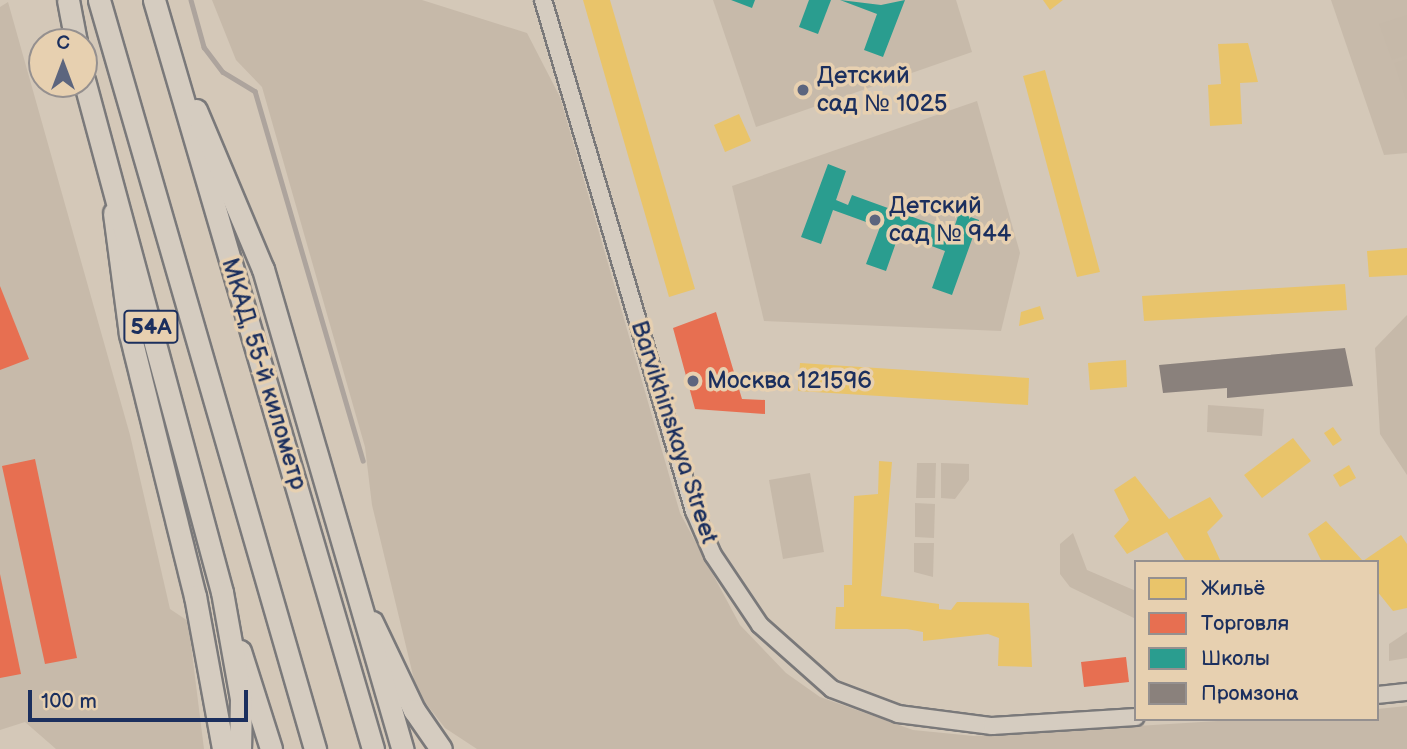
<!DOCTYPE html>
<meta charset="utf-8">
<style>
body{margin:0}
#map{position:relative;width:1407px;height:749px;overflow:hidden;background:#d4c8b8;font-family:"Balsamiq Sans",sans-serif}
div>[style]{position:absolute}
[style*='--x']{left:calc(var(--x)*1px);top:calc(var(--y)*1px);width:calc(var(--w)*1px);rotate:calc(var(--a)*1deg)}
.built>*{inset:0;background:#c7baaa}
.green>*{inset:0;background:#c6b9a9}
.homes>*{inset:0;background:#e9c46a}
.shops>*{inset:0;background:#e76f51}
.schools>*{inset:0;background:#2a9d8f}
.industry>*{inset:0;background:#8a817c}
.stream>*{height:4.5px;margin:-2.25px;padding:0 2.25px;transform-origin:2.25px;border-radius:2.25px;background:#ada49d}
.roads{filter:drop-shadow(2px 0 #7a797a) drop-shadow(-2px 0 #7a797a) drop-shadow(0 2px #7a797a) drop-shadow(0 -2px #7a797a)}
.tertiary>*{height:16px;margin:-8px;padding:0 8px;transform-origin:8px;border-radius:8px;background:#d5ccc0}
.primary>*{height:21px;margin:-10.5px;padding:0 10.5px;transform-origin:10.5px;border-radius:10.5px;background:#d5ccc0}
.trunk>*{height:21px;margin:-10.5px;padding:0 10.5px;transform-origin:10.5px;border-radius:10.5px;background:#d5ccc0}
.dots>*{width:19px;height:19px;translate:-50% -50%;box-sizing:border-box;border:4px solid #e7d0b0;border-radius:50%}
span{translate:-50% -50%;white-space:nowrap;text-align:center;line-height:1.15;-webkit-text-stroke:7px #e7d0b0;paint-order:stroke}
.shield-label span{padding:2px 5px;background:#e7d0b0;border:2px solid;border-radius:5px;-webkit-text-stroke-width:0}
.shield-label{font-size:23px;color:#1b2f5e;font-weight:700}
.poi-label{font-size:24px;color:#1b2f5e}
.left{translate:0 -50%;text-align:left}
.street-label{font-size:24px;color:#1b2f5e}
.legend{position:absolute;left:1134px;top:560px;width:245px;height:161px;box-sizing:border-box;background:#e7d0b0;border:2px solid #95908f;margin:0;padding:9px 12px;list-style:none;font-size:21px;color:#1b2f5e}
.legend li{display:flex;align-items:center;gap:14px;height:35px}
.legend b{width:35px;border:2px solid #95908f}
.north{position:absolute;left:28px;top:28px;width:70px;height:70px;box-sizing:border-box;background:#e7d0b0;border:2px solid #95908f;border-radius:50%;rotate:0deg;font-size:19px;font-weight:700;line-height:28px;text-align:center;color:#1b2f5e}
.north::after{content:'';display:block;margin:auto;width:24px;height:32px;background:#5c657e;clip-path:polygon(50% 0,100% 100%,50% 72%,0 100%)}
.scale{position:absolute;left:28px;top:690px;width:220px;height:32px;box-sizing:border-box;border:4px solid #1b2f5e;border-top:0;padding-left:9px;font-size:21px;line-height:24px;white-space:nowrap;color:#1b2f5e;-webkit-text-stroke:5px #e7d0b0;paint-order:stroke}
</style>
<div id="map">
<div class="built">
<div style="clip-path:polygon(713px 0,956px 0,972px 52px,756px 127px)"></div>
<div style="clip-path:polygon(1331px 0,1407px 0,1407px 153px,1384px 155px)"></div>
<div style="clip-path:polygon(8px 2px,130px 435px,170px 609px,188px 621px,204px 749px,56px 749px,25px 722px,0 730px,0 7px)"></div>
<div style="clip-path:polygon(977px 101px,1020px 253px,1001px 331px,764px 321px,732px 186px)"></div>
</div>
<div class="green">
<div style="clip-path:polygon(212px 0,422px 0,527px 33px,560px 97px,680px 513px,740px 625px,786px 673px,820px 697px,913px 730px,974px 736px,1250px 719px,1377px 719px,1377px 709px,1407px 706px,1407px 749px,477px 749px,445px 728px,417px 692px,372px 505px,365px 447px,262px 87px,236px 60px)"></div>
<div style="clip-path:polygon(1407px 15px,1407px 55px,1392px 60px,1379px 24px)"></div>
<div style="clip-path:polygon(1407px 59px,1407px 99px,1406px 100px,1394px 63px)"></div>
<div style="clip-path:polygon(1407px 315px,1407px 475px,1380px 434px,1375px 348px)"></div>
<div style="clip-path:polygon(1208px 405px,1264px 409px,1262px 436px,1207px 432px)"></div>
<div style="clip-path:polygon(917px 463px,936px 463px,935px 498px,916px 498px)"></div>
<div style="clip-path:polygon(941px 463px,969px 464px,969px 480px,955px 499px,941px 498px)"></div>
<div style="clip-path:polygon(810px 473px,824px 552px,783px 559px,769px 480px)"></div>
<div style="clip-path:polygon(915px 503px,935px 504px,934px 538px,915px 537px)"></div>
<div style="clip-path:polygon(1073px 533px,1087px 570px,1136px 591px,1136px 619px,1070px 587px,1060px 574px,1060px 544px)"></div>
<div style="clip-path:polygon(914px 543px,934px 543px,933px 577px,914px 572px)"></div>
<div style="clip-path:polygon(1407px 632px,1407px 658px,1389px 661px,1389px 644px)"></div>
</div>
<div class="homes">
<div style="clip-path:polygon(583px 0,610px 0,695px 289px,669px 297px)"></div>
<div style="clip-path:polygon(1043px 0,1063px 0,1050px 10px)"></div>
<div style="clip-path:polygon(1248px 43px,1258px 82px,1240px 83px,1242px 124px,1210px 126px,1208px 85px,1221px 84px,1218px 44px)"></div>
<div style="clip-path:polygon(1045px 70px,1100px 272px,1077px 277px,1023px 76px)"></div>
<div style="clip-path:polygon(739px 114px,751px 141px,725px 152px,714px 125px)"></div>
<div style="clip-path:polygon(1407px 248px,1407px 275px,1369px 277px,1367px 251px)"></div>
<div style="clip-path:polygon(1345px 284px,1347px 310px,1144px 321px,1142px 296px)"></div>
<div style="clip-path:polygon(1040px 306px,1044px 319px,1019px 326px,1021px 312px)"></div>
<div style="clip-path:polygon(1126px 360px,1127px 387px,1090px 390px,1088px 363px)"></div>
<div style="clip-path:polygon(800px 363px,1029px 378px,1028px 405px,798px 391px)"></div>
<div style="clip-path:polygon(1333px 427px,1342px 440px,1333px 446px,1324px 433px)"></div>
<div style="clip-path:polygon(1293px 438px,1311px 461px,1262px 498px,1244px 475px)"></div>
<div style="clip-path:polygon(879px 461px,892px 462px,881px 596px,939px 604px,939px 609px,951px 610px,957px 602px,1029px 603px,1032px 667px,998px 666px,999px 638px,988px 634px,923px 641px,923px 632px,907px 629px,835px 629px,836px 607px,844px 607px,844px 585px,852px 585px,854px 496px,878px 494px)"></div>
<div style="clip-path:polygon(1349px 465px,1356px 478px,1340px 487px,1333px 475px)"></div>
<div style="clip-path:polygon(1135px 476px,1169px 519px,1210px 497px,1223px 516px,1207px 532px,1221px 562px,1186px 562px,1167px 532px,1127px 554px,1114px 536px,1129px 520px,1114px 490px)"></div>
<div style="clip-path:polygon(1326px 521px,1363px 561px,1401px 535px,1407px 544px,1407px 608px,1393px 611px,1377px 591px,1377px 562px,1322px 562px,1308px 534px)"></div>
</div>
<div class="shops">
<div style="clip-path:polygon(0 286px,29px 359px,0 370px)"></div>
<div style="clip-path:polygon(716px 312px,742px 399px,765px 400px,765px 414px,695px 409px,673px 328px)"></div>
<div style="clip-path:polygon(35px 459px,77px 658px,45px 664px,2px 466px)"></div>
<div style="clip-path:polygon(0 574px,21px 674px,0 678px)"></div>
<div style="clip-path:polygon(1126px 657px,1129px 682px,1084px 687px,1081px 662px)"></div>
</div>
<div class="schools">
<div style="clip-path:polygon(731px 0,755px 0,752px 8px)"></div>
<div style="clip-path:polygon(809px 0,831px 0,818px 34px,799px 27px)"></div>
<div style="clip-path:polygon(840px 0,881px 5px,905px 0,883px 57px,864px 50px,877px 14px)"></div>
<div style="clip-path:polygon(828px 164px,846px 171px,836px 200px,848px 205px,852px 195px,943px 228px,939px 239px,949px 243px,959px 213px,979px 220px,952px 295px,932px 288px,945px 251px,899px 234px,886px 271px,866px 264px,880px 227px,833px 210px,821px 244px,801px 237px)"></div>
</div>
<div class="industry">
<div style="clip-path:polygon(1345px 348px,1353px 386px,1227px 398px,1227px 388px,1163px 393px,1159px 365px)"></div>
</div>
<div class="stream">
<div style="--x:191;--y:0;--w:49;--a:74.5"></div>
<div style="--x:204;--y:47;--w:31;--a:53"></div>
<div style="--x:223;--y:72;--w:37;--a:31"></div>
<div style="--x:255;--y:91;--w:385;--a:73.7"></div>
</div>
<div class="roads">
<div class="tertiary">
<div style="--x:543;--y:0;--w:533;--a:73.54"></div>
<div style="--x:694;--y:511;--w:48;--a:66.6"></div>
<div style="--x:713;--y:555;--w:84;--a:56.1"></div>
<div style="--x:760;--y:625;--w:96;--a:41.6"></div>
<div style="--x:832;--y:689;--w:71;--a:20.7"></div>
<div style="--x:898;--y:714;--w:95;--a:7.3"></div>
<div style="--x:992;--y:726;--w:144;--a:-3.6"></div>
<div style="--x:1377;--y:695;--w:30;--a:-6"></div>
</div>
<div class="primary">
<div style="--x:114;--y:213;--w:122;--a:82.5"></div>
<div style="--x:130;--y:334;--w:270;--a:76.1"></div>
<div style="--x:195;--y:596;--w:156;--a:79.6"></div>
<div style="--x:372;--y:622;--w:98;--a:64.5"></div>
<div style="--x:414;--y:710;--w:47;--a:55.3"></div>
<div style="--x:240;--y:651;--w:103;--a:72.4"></div>
</div>
<div class="trunk">
<div style="--x:68;--y:0;--w:43;--a:79.2"></div>
<div style="--x:99;--y:0;--w:780;--a:73.91"></div>
<div style="--x:154;--y:0;--w:780;--a:73.7"></div>
<div style="--x:84;--y:80;--w:530;--a:74.92"></div>
<div style="--x:222;--y:592;--w:109;--a:79.9"></div>
<div style="--x:241;--y:699;--w:50;--a:91.1"></div>
<div style="--x:196;--y:110;--w:173;--a:67.2"></div>
<div style="--x:263;--y:269;--w:500;--a:73.8"></div>
</div>
</div>
<div class="dots">
<div style="left:803px;top:90px;background:#5c657e"></div>
<div style="left:875px;top:220px;background:#5c657e"></div>
<div style="left:693px;top:381px;background:#5c657e"></div>
</div>
<div class="shield-label">
<span style="left:151px;top:327px">54А</span>
</div>
<div class="poi-label">
<span class="left" style="left:817px;top:90px">Детский<br>сад № 1025</span>
<span class="left" style="left:889px;top:220px">Детский<br>сад № 944</span>
<span class="left" style="left:707px;top:381px">Москва 121596</span>
</div>
<div class="street-label">
<span style="left:264px;top:374px;rotate:73deg">МКАД, 55-й километр</span>
<span style="left:674px;top:432px;rotate:72deg">Barvikhinskaya Street</span>
</div>
<ul class="legend">
<li><b style="height:19px;background:#e9c46a"></b>Жильё</li>
<li><b style="height:19px;background:#e76f51"></b>Торговля</li>
<li><b style="height:19px;background:#2a9d8f"></b>Школы</li>
<li><b style="height:19px;background:#8a817c"></b>Промзона</li>
</ul>
<div class="north">С</div>
<div class="scale">100 m</div>
</div>
